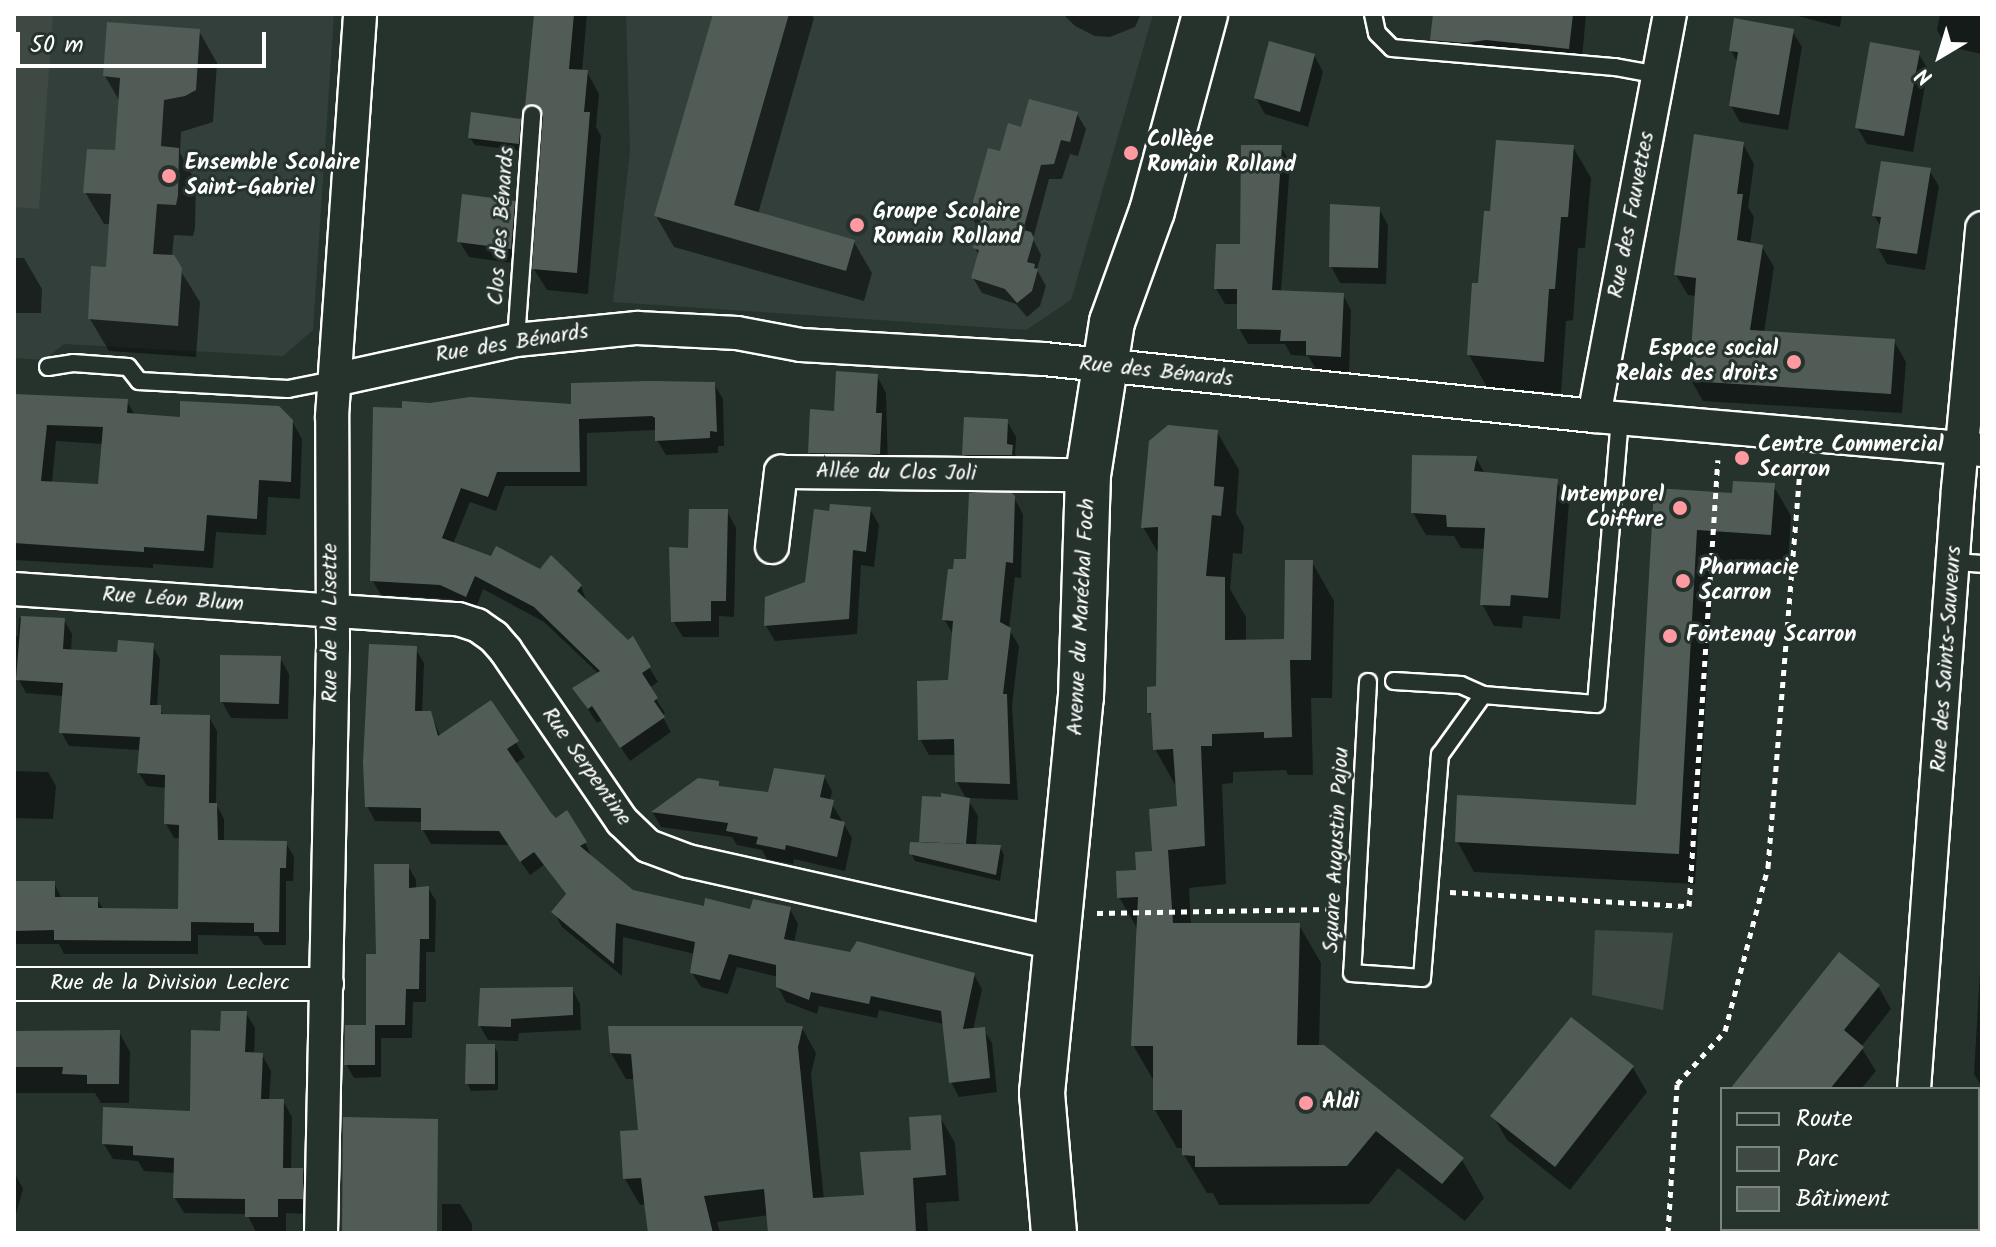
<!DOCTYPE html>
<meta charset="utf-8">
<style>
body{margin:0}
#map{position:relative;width:1996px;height:1247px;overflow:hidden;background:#26332d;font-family:Kalam,sans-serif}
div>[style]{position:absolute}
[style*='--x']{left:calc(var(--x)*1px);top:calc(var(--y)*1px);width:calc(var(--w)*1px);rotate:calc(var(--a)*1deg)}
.built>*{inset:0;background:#333f3a}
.green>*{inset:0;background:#3e4944}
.shadow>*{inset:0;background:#0007}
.building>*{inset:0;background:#515c57}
.path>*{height:5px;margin-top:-2.5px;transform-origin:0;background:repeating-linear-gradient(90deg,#fff 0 6px,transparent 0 12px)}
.roads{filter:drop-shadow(2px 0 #fff) drop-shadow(-2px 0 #fff) drop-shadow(0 2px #fff) drop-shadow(0 -2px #fff)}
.service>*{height:16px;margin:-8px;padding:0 8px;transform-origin:8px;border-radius:8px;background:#26332d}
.minor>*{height:32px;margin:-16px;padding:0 16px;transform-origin:16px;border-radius:16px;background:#26332d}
.secondary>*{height:44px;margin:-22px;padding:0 22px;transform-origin:22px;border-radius:22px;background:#26332d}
.dots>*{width:22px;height:22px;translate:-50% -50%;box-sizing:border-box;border:4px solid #26332d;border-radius:50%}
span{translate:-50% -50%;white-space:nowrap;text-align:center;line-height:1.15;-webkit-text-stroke:6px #26332d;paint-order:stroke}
.poi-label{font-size:22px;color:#fff;font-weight:700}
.left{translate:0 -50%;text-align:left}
.right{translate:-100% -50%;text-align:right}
.street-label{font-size:22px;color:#fff}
.frame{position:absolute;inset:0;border:16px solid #fff;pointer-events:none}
.legend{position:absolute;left:1720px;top:1087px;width:260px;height:144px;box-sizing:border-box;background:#26332d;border:2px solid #7d8581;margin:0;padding:10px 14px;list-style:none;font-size:24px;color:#fff}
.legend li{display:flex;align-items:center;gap:16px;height:40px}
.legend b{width:40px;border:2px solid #7d8581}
.north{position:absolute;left:1900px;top:16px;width:80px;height:80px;-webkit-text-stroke:6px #26332d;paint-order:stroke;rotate:218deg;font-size:22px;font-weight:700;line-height:32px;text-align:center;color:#fff}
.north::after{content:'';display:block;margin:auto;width:28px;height:36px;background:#fff;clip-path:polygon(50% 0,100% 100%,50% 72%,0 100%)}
.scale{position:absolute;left:16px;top:32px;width:250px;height:36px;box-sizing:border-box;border:4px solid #fff;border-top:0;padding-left:10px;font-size:24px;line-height:28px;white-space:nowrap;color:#fff;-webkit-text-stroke:6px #26332d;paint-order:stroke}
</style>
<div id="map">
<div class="built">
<div style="clip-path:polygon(14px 14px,334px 14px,313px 330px,283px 356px,64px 344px,44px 360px,14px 358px)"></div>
<div style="clip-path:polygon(626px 14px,1153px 14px,1071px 300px,1026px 330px,613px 302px,630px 151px)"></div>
</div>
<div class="green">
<div style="clip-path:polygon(14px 14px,53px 14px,39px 209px,14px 207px)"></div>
<div style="clip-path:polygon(1595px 930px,1673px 933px,1663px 1010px,1592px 995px)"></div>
</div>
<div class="shadow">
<div style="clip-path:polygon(536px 14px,587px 14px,582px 72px,587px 72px,599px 94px,596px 127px,601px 136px,588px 294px,547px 290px,534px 269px,544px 127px,539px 128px,527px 106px)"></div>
<div style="clip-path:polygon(715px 14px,811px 14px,814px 18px,758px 214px,854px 242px,872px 273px,864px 301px,674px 247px,656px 216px)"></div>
<div style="clip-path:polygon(1063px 14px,1141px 14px,1135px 27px,1110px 37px,1095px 36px,1075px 26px)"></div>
<div style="clip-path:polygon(1435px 14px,1586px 14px,1581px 70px,1499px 61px,1480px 64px,1445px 61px,1432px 40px)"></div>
<div style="clip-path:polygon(1790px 14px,1842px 14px,1840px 27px)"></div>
<div style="clip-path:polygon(1940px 14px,1982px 14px,1982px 54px,1946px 46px,1937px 30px)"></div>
<div style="clip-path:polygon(199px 31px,217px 63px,213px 122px,181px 132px,180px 153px,196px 182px,195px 228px,193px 236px,174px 235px,172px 257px,200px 302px,196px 357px,109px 351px,90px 319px,108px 269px,111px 224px,104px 224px,85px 192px,117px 152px,120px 102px,105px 76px)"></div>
<div style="clip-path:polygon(1792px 31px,1802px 47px,1788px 130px,1740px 122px,1731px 106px,1738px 64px,1731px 50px)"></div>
<div style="clip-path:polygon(1918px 53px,1928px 69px,1913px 152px,1867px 144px,1857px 127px)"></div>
<div style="clip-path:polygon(1314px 55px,1323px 72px,1308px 127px,1265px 114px,1256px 98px)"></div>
<div style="clip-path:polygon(1077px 114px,1086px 129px,1078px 156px,1070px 154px,1062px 179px,1049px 179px,1033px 239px,1041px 255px,1037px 270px,1046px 286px,1040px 306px,1027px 317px,1016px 304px,982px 293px,973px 278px,979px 256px,975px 248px,980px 231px,971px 216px,1001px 154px,1022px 130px)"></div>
<div style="clip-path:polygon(519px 120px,524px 128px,522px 151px,475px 145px,470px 138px)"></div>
<div style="clip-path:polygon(1743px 144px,1754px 164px,1748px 207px,1754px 217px,1750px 245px,1762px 247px,1774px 267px,1764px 333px,1894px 341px,1906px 362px,1902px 413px,1703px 401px,1691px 380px,1697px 296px,1688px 295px,1676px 275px)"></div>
<div style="clip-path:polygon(1281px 147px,1290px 162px,1281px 292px,1343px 295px,1351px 310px,1349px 372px,1317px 370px,1308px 356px,1291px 355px,1285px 344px,1248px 344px,1239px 328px,1239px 304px,1225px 304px,1216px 289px,1242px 247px)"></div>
<div style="clip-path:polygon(1573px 147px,1591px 178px,1585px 248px,1578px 248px,1573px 320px,1566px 321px,1561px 393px,1487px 387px,1469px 355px,1492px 213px)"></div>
<div style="clip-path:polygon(1929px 170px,1939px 186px,1925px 270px,1887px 264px,1878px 248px,1881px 227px,1874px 215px)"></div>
<div style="clip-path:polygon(514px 203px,523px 219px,520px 264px,469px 257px,459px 241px)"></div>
<div style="clip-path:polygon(1379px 209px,1388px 225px,1386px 284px,1340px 283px,1331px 266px)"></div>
<div style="clip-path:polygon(14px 258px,24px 258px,42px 289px,41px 313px,14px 313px)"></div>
<div style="clip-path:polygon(877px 376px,886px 393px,888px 470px,819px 469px,810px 453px,836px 413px)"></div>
<div style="clip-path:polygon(714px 384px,723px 399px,724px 446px,718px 446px,718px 453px,666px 455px,657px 440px,657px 430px,587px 433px,587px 486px,505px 486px,496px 511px,470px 502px,453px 544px,581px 586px,587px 603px,627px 642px,632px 639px,658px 682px,649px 688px,665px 713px,662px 716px,671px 732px,630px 761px,602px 720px,597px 723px,575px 689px,599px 674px,544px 622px,483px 589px,475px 611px,450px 599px,381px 595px,372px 580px,375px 409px,573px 406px)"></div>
<div style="clip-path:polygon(evenodd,14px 397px,127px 401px,135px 416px,292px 421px,302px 439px,300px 499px,268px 497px,266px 535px,216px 532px,213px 568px,153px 564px,153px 568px,14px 560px,14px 397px,56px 441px,103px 444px,100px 486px,52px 483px,56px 441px)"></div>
<div style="clip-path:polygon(1007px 421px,1016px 437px,1015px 454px,1021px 464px,973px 470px,964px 454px)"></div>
<div style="clip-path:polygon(1217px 432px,1239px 470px,1236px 513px,1244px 527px,1242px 554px,1233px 553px,1230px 589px,1246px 617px,1246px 642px,1286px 641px,1312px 562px,1334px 601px,1332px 698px,1311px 698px,1313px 775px,1288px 775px,1286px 770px,1233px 772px,1233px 783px,1222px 784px,1226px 884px,1189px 888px,1191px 925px,1299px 925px,1321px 963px,1319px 1047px,1462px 1160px,1484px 1198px,1465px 1221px,1398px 1168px,1369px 1204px,1219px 1205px,1213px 1193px,1207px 1193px,1184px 1155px,1184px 1148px,1177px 1148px,1155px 1110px,1155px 1083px,1133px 1045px,1138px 930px,1119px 897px,1154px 853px,1179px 808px,1177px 788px,1155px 749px,1154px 721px,1149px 713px,1158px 688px,1160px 556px,1143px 527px)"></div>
<div style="clip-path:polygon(1476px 458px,1485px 474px,1556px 481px,1569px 502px,1560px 619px,1523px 616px,1522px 628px,1494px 626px,1482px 604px,1486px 549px,1461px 548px,1454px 536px,1426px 535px,1413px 513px)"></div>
<div style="clip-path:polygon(1773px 485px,1791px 516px,1788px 565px,1714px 560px,1695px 884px,1474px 872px,1457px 841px,1638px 807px,1656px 491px,1734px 496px)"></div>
<div style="clip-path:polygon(1014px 498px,1023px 514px,1021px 578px,1015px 577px,1009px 629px,1019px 646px,1012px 706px,1018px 800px,967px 798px,978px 816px,976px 846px,1000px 847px,1004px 855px,1000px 881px,915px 861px,911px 853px,967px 800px,957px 782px,956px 755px,929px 755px,920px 739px,950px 682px,954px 636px,944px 619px,955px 571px,968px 561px)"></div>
<div style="clip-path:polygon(870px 509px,879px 525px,874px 567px,861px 565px,857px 634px,775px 641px,766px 626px,806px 584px,831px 513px)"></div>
<div style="clip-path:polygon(727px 511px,736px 528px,734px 617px,719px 616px,719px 637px,683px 637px,673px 621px,690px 550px)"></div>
<div style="clip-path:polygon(19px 618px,64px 620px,72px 634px,71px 651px,118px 655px,152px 645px,160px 659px,157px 707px,165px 716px,209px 717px,217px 731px,216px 804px,224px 819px,224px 842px,286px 843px,294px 857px,293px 881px,286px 881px,286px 945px,264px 945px,258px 936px,198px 935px,198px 954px,64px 954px,59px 944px,14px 944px,14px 883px,54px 883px,62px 899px,97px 899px,104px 910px,180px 911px,181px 838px,174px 838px,166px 824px,167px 788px,147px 786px,139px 773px,141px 750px,69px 746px,61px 732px,64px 696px,26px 693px,19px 680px,14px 680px,14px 635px,18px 636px)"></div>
<div style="clip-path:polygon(415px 648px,424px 663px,422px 713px,430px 713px,441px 737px,490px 703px,525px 757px,515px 764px,549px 815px,585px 843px,592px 858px,632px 892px,705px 908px,752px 912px,790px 909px,798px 924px,794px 943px,974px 975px,982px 989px,973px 1030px,983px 1029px,992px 1043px,997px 1092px,959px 1097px,951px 1082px,944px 1024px,879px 1010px,877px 1018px,819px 1006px,817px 1014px,786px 1002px,778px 987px,778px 977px,737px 967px,728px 994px,701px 987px,692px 973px,695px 954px,623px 937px,622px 976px,562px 927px,554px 912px,567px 896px,544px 865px,530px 875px,509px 845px,431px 844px,423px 830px,423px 822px,375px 821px,367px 806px)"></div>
<div style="clip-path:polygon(280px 658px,289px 674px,288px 719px,231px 718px,222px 702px)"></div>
<div style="clip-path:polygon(14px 771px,48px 772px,56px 786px,53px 819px,14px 818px)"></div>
<div style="clip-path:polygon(824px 777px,832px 791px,830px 801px,852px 838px,845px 871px,794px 859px,793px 864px,767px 859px,762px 850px,737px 845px,732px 837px,661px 827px,653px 813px,699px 780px,718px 783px,721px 788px,770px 794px)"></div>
<div style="clip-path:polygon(408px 866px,416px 880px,416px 890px,428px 888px,436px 901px,435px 952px,426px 952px,426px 1002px,413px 1002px,412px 1038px,381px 1038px,381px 1077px,354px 1078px,346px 1064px,368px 1027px,378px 956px)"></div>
<div style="clip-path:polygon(1982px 938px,1982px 1087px,1974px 1074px)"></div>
<div style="clip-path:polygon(1878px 986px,1891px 1009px,1861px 1047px,1876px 1071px,1861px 1089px,1733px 1089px)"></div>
<div style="clip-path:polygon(572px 989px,580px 1004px,581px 1030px,519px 1033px,518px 1041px,488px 1040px,480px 1026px)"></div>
<div style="clip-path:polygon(246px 1013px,255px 1028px,254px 1055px,262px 1055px,271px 1071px,269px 1101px,283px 1101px,292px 1117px,291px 1170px,302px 1170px,311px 1186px,311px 1214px,286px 1213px,286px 1232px,256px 1232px,247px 1214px,184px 1213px,175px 1198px,176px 1173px,144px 1171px,138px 1161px,113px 1159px,104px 1144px,192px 1113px,222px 1033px)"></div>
<div style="clip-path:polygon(1571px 1020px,1633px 1068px,1647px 1092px,1570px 1190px,1507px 1140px,1493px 1116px)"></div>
<div style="clip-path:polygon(802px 1028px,816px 1053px,811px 1074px,824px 1200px,866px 1197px,914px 1152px,940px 1117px,955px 1143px,959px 1201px,926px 1203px,928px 1233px,770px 1233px,769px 1215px,717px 1222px,720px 1233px,650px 1233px,646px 1204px,640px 1205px,625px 1179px,622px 1133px,640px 1132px,635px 1079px,626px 1079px,611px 1053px)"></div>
<div style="clip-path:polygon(14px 1032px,119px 1032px,130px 1052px,129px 1103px,101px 1103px,95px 1093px,14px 1093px)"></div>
<div style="clip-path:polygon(494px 1046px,498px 1053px,498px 1090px,471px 1091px,467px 1083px)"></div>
<div style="clip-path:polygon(14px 1172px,23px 1189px,14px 1221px)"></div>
<div style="clip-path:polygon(1978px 1177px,1982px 1177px,1982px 1233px,1962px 1233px,1962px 1229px,1978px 1229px)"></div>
<div style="clip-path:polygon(442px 1204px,460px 1204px,472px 1224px,472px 1233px,442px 1233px)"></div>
</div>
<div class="building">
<div style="clip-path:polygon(534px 14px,574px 14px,569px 69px,588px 70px,584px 112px,590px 112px,577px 273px,532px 269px,543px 116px,537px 106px,525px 107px)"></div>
<div style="clip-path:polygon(713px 14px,789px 14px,734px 205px,855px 240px,846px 271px,654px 216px)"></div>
<div style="clip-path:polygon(1433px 14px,1573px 14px,1569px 49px,1486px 40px,1466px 43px,1430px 40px)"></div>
<div style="clip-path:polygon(1734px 18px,1794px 29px,1779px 115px,1729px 106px,1738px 52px,1729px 51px)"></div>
<div style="clip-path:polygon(107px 22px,200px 29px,196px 90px,185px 96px,164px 100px,161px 146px,179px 148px,178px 195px,176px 205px,157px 204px,153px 254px,174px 255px,182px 268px,178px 326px,88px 319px,91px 266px,106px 267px,111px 194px,83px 193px,87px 149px,115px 150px,120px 78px,103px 76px)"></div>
<div style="clip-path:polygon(1269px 41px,1315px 54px,1300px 112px,1254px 98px)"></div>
<div style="clip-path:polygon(1870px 42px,1920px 51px,1904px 136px,1855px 128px)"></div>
<div style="clip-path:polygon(1029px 99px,1078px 112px,1070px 142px,1061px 140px,1054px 164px,1041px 165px,1023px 230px,1031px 232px,1034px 238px,1027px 262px,1035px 264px,1034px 268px,1038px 269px,1032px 291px,1017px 303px,1005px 289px,971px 278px,979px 250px,973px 248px,981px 220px,969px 216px,988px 148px,1000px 151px,1008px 123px,1021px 127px)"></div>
<div style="clip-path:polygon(471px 112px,521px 119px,519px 144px,468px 138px)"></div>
<div style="clip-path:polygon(1694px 134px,1744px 142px,1737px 194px,1743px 194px,1737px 240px,1763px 245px,1750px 330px,1895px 339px,1891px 394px,1689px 381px,1696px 278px,1674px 275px)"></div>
<div style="clip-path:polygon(1496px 140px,1574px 145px,1568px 217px,1561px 217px,1555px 289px,1549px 289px,1544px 362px,1467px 355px,1472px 283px,1478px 283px,1484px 211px,1490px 211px)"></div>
<div style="clip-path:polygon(1241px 145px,1282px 145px,1272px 290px,1344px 293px,1341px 357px,1306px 355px,1306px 341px,1280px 341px,1281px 330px,1237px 329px,1237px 289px,1214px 289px,1216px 244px,1240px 244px)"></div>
<div style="clip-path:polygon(1881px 161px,1931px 168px,1917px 254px,1876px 248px,1881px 217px,1872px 216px)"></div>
<div style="clip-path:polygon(462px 194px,515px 201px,511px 249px,457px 242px)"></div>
<div style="clip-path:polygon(1330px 204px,1380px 207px,1378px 268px,1329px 267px)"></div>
<div style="clip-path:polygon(836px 371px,878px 374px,876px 413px,882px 413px,880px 454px,808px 453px,810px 409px,834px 411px)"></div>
<div style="clip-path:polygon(650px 381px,715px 382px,717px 432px,710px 431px,710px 438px,655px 441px,655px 418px,652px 416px,579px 419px,580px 472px,497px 472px,488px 497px,461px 488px,442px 538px,491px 556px,496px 546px,540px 569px,551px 555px,582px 585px,577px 591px,628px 640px,633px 636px,651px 667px,642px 673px,658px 698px,654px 701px,665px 717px,620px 748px,592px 706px,588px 709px,572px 688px,600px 671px,534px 607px,475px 576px,466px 597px,440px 585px,370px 581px,373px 407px,402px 408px,402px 401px,430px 403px,470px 397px,571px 404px,571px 383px)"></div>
<div style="clip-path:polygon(evenodd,14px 394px,128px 399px,127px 413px,180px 417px,180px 401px,279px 406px,293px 420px,291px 482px,259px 480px,257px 519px,207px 515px,204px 551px,144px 547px,144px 552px,14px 543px,14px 394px,47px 425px,103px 427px,98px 484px,41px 481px,47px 425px)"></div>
<div style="clip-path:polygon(964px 417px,1008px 419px,1007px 444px,1013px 445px,1012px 455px,962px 455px)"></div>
<div style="clip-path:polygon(1168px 425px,1218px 430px,1214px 486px,1224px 487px,1221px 516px,1212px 515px,1206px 576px,1225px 577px,1225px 640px,1284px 639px,1285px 560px,1313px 560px,1311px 660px,1290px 660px,1292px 737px,1264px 738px,1264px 732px,1212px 734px,1212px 746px,1201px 746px,1205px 846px,1168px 850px,1173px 923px,1300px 923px,1297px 1045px,1324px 1045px,1464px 1158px,1442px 1184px,1376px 1131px,1347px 1166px,1195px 1167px,1195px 1156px,1182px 1155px,1182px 1110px,1153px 1110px,1153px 1046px,1131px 1046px,1138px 897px,1117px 898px,1116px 871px,1136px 870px,1135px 852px,1152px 851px,1149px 809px,1177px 806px,1173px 749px,1153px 750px,1151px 713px,1147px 713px,1147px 687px,1156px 686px,1158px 527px,1141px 528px,1149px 441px)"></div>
<div style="clip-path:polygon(1412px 455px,1477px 456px,1474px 471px,1558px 479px,1548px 598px,1511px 595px,1510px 606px,1480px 605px,1485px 528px,1447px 527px,1446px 515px,1411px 513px)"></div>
<div style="clip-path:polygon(1733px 481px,1775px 483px,1771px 535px,1697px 530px,1679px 854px,1455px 842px,1457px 795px,1636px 805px,1654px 488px,1732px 493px)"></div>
<div style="clip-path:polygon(969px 493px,1012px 493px,1015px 496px,1013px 563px,1006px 562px,1000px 622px,1011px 628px,1003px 694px,1007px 694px,1010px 784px,955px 782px,954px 739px,918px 740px,917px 681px,948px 680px,953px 621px,942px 620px,948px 569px,953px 569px,954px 559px,966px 559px)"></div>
<div style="clip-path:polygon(830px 504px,871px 507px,866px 552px,853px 550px,849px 619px,764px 626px,765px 597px,805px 582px,814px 509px,829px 511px)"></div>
<div style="clip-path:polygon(689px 509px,728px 509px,726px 601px,711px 601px,711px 621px,671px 622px,669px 547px,688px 548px)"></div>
<div style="clip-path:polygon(21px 616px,65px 618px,63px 649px,117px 652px,118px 640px,154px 643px,150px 705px,161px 705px,161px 714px,210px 715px,209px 803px,217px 803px,218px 840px,287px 841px,286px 868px,280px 868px,279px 932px,254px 932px,254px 923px,191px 922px,191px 941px,54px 940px,54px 930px,14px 931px,14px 881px,55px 881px,55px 897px,98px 897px,98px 908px,178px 909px,179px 825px,164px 824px,165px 775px,137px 773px,140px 737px,59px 733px,63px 683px,16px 680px)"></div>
<div style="clip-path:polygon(369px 644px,417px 646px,415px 711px,431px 711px,438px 736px,491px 700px,519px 741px,507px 749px,551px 813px,556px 818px,567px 810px,587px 842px,580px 846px,633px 890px,704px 906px,705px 898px,750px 909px,753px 899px,791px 907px,784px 939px,850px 952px,857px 941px,975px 973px,963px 1029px,985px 1027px,990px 1078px,949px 1083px,941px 1011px,871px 996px,869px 1004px,811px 992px,809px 1000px,776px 987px,776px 965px,729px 954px,720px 980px,690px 973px,695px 942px,616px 923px,614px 964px,551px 912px,566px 894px,534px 852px,520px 862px,499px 831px,421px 830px,421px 808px,365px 807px,363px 762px)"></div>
<div style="clip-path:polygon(220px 655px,281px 656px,279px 704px,220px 702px)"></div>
<div style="clip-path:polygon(774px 768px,825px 775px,820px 797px,834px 800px,830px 818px,845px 822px,837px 857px,786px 845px,785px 850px,756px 844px,758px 837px,726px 831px,728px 823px,651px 812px,698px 778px,719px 781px,719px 786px,768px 792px)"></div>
<div style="clip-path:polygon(941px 793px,970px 798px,966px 844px,919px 842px,922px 796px,941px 797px)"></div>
<div style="clip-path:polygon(910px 842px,1001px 845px,996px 875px,909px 854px)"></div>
<div style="clip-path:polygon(374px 864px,409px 864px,409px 888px,429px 886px,429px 939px,420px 939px,419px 989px,406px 989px,405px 1025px,375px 1025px,375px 1065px,344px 1065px,345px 1025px,366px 1025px,366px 954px,376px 954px)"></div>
<div style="clip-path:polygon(1839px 952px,1880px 985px,1844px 1030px,1864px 1047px,1830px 1089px,1730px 1089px)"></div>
<div style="clip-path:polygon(573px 987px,573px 1015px,511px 1019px,511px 1027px,478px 1026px,480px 988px)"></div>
<div style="clip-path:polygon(221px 1011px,247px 1011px,245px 1052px,263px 1053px,261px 1099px,284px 1099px,283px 1168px,303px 1168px,303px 1199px,278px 1199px,278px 1217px,245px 1217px,245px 1199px,173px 1198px,174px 1158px,133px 1155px,133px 1146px,102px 1144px,103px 1107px,190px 1111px,191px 1030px,220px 1031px)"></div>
<div style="clip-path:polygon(1571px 1017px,1634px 1066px,1555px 1167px,1490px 1116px)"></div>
<div style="clip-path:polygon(608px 1026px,803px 1026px,798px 1047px,813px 1198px,864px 1195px,860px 1152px,911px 1150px,909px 1117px,941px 1115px,946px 1175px,913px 1178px,916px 1233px,768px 1233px,764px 1189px,704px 1196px,713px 1233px,648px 1233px,641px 1178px,623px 1179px,620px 1131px,638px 1130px,631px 1054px,610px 1053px)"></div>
<div style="clip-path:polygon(120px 1030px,119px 1084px,87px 1084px,87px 1075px,62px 1074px,63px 1067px,14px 1067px,14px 1031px)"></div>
<div style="clip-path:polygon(466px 1044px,495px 1044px,495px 1084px,465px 1084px)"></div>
<div style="clip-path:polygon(343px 1117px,438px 1119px,437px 1233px,342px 1233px)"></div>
</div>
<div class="path">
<div style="--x:1450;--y:892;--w:239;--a:3.4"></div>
<div style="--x:1689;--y:906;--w:447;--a:-86.3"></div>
<div style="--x:1097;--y:913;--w:233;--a:-1"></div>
<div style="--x:1668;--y:1233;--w:149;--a:-86.5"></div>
<div style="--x:1677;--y:1084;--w:72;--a:-47.8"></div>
<div style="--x:1725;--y:1031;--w:170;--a:-75.3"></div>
<div style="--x:1768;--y:867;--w:402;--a:-85.4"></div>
</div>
<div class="roads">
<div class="service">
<div style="--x:1373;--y:14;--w:19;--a:78"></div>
<div style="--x:1377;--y:33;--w:21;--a:45"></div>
<div style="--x:1392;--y:48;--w:224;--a:4.9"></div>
<div style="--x:1615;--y:67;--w:45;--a:10.3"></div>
<div style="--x:516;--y:340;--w:226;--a:-85.9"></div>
<div style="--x:48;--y:367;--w:25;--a:-9"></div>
<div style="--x:73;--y:363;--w:55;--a:4.2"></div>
<div style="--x:128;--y:367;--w:18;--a:52"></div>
<div style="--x:139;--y:381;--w:149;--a:3.1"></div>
<div style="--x:288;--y:389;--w:47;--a:-11.1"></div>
<div style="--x:1955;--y:562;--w:27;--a:4"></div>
<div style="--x:1394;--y:681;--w:67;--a:3.4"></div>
<div style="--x:1461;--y:685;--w:24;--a:24"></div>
<div style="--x:1368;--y:682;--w:291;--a:93.1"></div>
<div style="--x:1352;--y:973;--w:70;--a:4.1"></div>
<div style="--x:1422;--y:978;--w:224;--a:-85.4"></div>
<div style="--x:1440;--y:755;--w:74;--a:-54.4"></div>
<div style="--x:1483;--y:695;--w:113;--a:4.6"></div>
<div style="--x:1596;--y:704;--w:287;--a:-85.2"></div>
</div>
<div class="minor">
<div style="--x:334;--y:380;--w:186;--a:-12.4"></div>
<div style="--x:516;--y:340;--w:122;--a:-5.7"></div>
<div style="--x:637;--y:328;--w:100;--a:2.9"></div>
<div style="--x:737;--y:333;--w:65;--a:10.6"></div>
<div style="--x:801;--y:345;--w:243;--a:3.3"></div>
<div style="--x:1044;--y:359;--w:553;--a:5.92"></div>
<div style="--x:1594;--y:416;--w:389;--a:5"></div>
<div style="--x:1594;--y:416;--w:409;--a:-79.3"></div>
<div style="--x:772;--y:547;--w:76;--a:-83.2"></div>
<div style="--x:781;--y:472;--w:307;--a:0.6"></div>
<div style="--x:14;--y:589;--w:445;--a:3.9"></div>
<div style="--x:458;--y:619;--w:20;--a:18"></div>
<div style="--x:477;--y:625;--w:21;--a:35"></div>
<div style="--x:494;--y:637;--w:18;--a:49"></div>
<div style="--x:506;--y:651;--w:206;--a:55.7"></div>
<div style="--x:622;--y:821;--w:36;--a:44"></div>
<div style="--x:648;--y:846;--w:43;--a:20.6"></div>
<div style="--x:688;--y:861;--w:375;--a:12.6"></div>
<div style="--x:14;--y:984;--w:313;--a:0"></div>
<div style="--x:1914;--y:1089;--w:602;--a:-85.81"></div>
<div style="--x:1958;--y:489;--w:262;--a:-84.7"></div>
<div style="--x:321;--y:1233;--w:587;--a:-88.83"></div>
<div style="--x:333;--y:646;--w:230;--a:-90.2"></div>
<div style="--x:332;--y:416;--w:403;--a:-86"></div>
</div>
<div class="secondary">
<div style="--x:1054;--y:1233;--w:141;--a:-94.9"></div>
<div style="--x:1042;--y:1093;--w:398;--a:-84.4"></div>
<div style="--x:1081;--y:697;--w:222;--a:-88.2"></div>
<div style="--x:1088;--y:475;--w:155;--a:-81.1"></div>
<div style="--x:1112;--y:322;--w:118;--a:-70.2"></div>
<div style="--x:1152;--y:211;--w:204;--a:-74.9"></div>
</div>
</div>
<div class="dots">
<div style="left:1131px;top:153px;background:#ff9aa2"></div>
<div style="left:169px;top:176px;background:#ff9aa2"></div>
<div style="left:857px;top:225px;background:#ff9aa2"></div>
<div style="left:1794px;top:362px;background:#ff9aa2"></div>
<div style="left:1742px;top:458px;background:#ff9aa2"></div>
<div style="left:1680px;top:508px;background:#ff9aa2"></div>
<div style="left:1683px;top:581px;background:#ff9aa2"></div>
<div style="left:1670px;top:636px;background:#ff9aa2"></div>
<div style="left:1306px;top:1103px;background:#ff9aa2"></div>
</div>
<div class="poi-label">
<span class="left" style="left:1147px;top:153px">Collège<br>Romain Rolland</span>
<span class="left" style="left:185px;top:176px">Ensemble Scolaire<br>Saint-Gabriel</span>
<span class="left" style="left:873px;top:225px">Groupe Scolaire<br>Romain Rolland</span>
<span class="right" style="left:1778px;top:362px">Espace social<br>Relais des droits</span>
<span class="left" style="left:1758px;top:458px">Centre Commercial<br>Scarron</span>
<span class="right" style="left:1664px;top:508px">Intemporel<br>Coiffure</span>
<span class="left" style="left:1699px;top:581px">Pharmacie<br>Scarron</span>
<span class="left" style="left:1686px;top:636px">Fontenay Scarron</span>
<span class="left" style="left:1322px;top:1103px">Aldi</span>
</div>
<div class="street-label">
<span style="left:1632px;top:215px;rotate:-79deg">Rue des Fauvettes</span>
<span style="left:502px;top:226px;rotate:-86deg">Clos des Bénards</span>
<span style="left:512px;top:344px;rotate:-9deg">Rue des Bénards</span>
<span style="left:1156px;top:372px;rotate:6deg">Rue des Bénards</span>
<span style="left:896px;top:473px;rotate:1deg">Allée du Clos Joli</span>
<span style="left:173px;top:600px;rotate:4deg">Rue Léon Blum</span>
<span style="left:1082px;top:617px;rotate:-87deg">Avenue du Maréchal Foch</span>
<span style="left:331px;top:623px;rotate:-90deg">Rue de la Lisette</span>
<span style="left:1947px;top:659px;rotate:-86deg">Rue des Saints-Sauveurs</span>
<span style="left:586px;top:767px;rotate:55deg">Rue Serpentine</span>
<span style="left:1337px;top:850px;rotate:-87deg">Square Augustin Pajou</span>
<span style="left:170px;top:984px">Rue de la Division Leclerc</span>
</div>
<div class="frame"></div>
<ul class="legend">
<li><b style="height:10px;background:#26332d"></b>Route</li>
<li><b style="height:22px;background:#3e4944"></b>Parc</li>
<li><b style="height:22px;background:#515c57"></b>Bâtiment</li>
</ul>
<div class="north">N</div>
<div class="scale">50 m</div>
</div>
